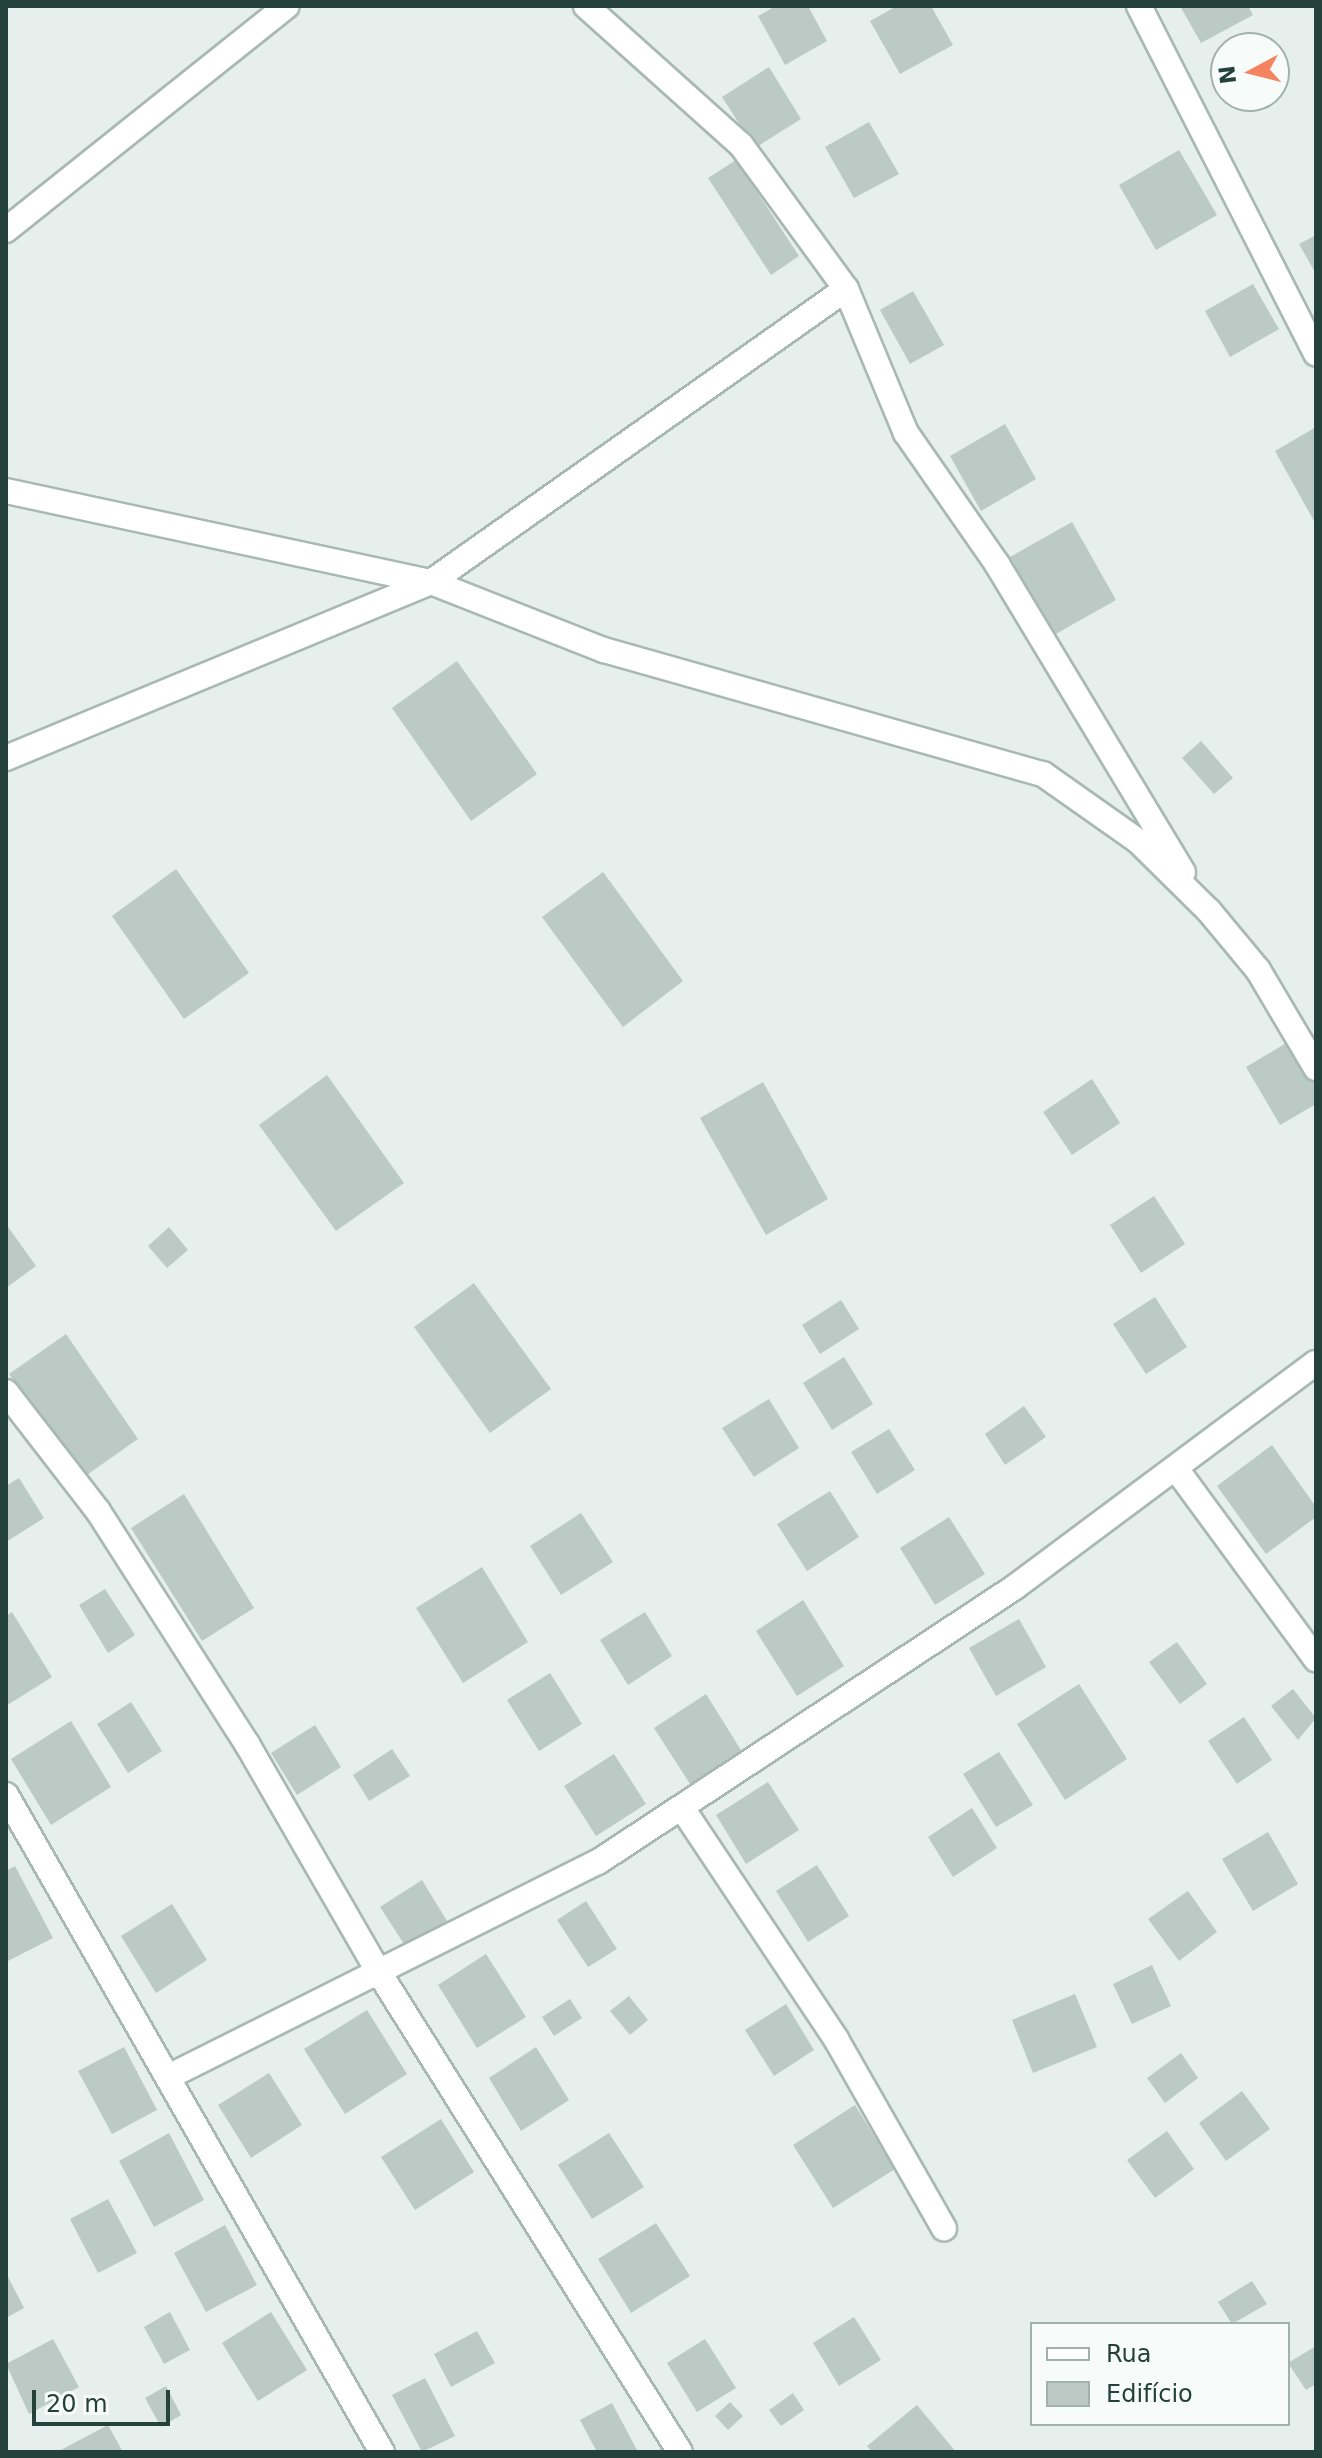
<!DOCTYPE html>
<meta charset="utf-8">
<style>
body{margin:0}
#map{position:relative;width:1322px;height:2458px;overflow:hidden;background:#e6efeb;font-family:"DejaVu Sans",sans-serif}
div>[style]{position:absolute}
[style*='--x']{left:calc(var(--x)*1px);top:calc(var(--y)*1px);width:calc(var(--w)*1px);rotate:calc(var(--a)*1deg)}
.building>*{inset:0;background:#bbcac4}
.roads{filter:drop-shadow(2px 0 #a8b8b2) drop-shadow(-2px 0 #a8b8b2) drop-shadow(0 2px #a8b8b2) drop-shadow(0 -2px #a8b8b2)}
.minor>*{height:24px;margin:-12px;padding:0 12px;transform-origin:12px;border-radius:12px;background:#fff}
span{translate:-50% -50%;white-space:nowrap;text-align:center;line-height:1.15;-webkit-text-stroke:6px #f7fbf9;paint-order:stroke}
.frame{position:absolute;inset:0;border:8px solid #24423a;pointer-events:none}
.legend{position:absolute;left:1030px;top:2322px;width:260px;height:104px;box-sizing:border-box;background:#f7fbf9;border:2px solid #a3b1ad;margin:0;padding:10px 14px;list-style:none;font-size:24px;color:#24423a}
.legend li{display:flex;align-items:center;gap:16px;height:40px}
.legend b{width:40px;border:2px solid #a3b1ad}
.north{position:absolute;left:1210px;top:32px;width:80px;height:80px;box-sizing:border-box;background:#f7fbf9;border:2px solid #a3b1ad;border-radius:50%;rotate:263deg;font-size:22px;font-weight:700;line-height:32px;text-align:center;color:#24423a}
.north::after{content:'';display:block;margin:auto;width:28px;height:36px;background:#f4845f;clip-path:polygon(50% 0,100% 100%,50% 72%,0 100%)}
.scale{position:absolute;left:32px;top:2390px;width:138px;height:36px;box-sizing:border-box;border:4px solid #24423a;border-top:0;padding-left:10px;font-size:24px;line-height:28px;white-space:nowrap;color:#24423a;-webkit-text-stroke:6px #f7fbf9;paint-order:stroke}
</style>
<div id="map">
<div class="building">
<div style="clip-path:polygon(776px 6px,808px 6px,827px 41px,785px 65px,758px 16px)"></div>
<div style="clip-path:polygon(897px 6px,931px 6px,953px 45px,900px 74px,870px 21px)"></div>
<div style="clip-path:polygon(1180px 6px,1248px 6px,1253px 15px,1201px 43px)"></div>
<div style="clip-path:polygon(769px 67px,801px 119px,755px 148px,722px 97px)"></div>
<div style="clip-path:polygon(869px 122px,899px 174px,854px 198px,825px 147px)"></div>
<div style="clip-path:polygon(1179px 150px,1217px 215px,1156px 250px,1119px 185px)"></div>
<div style="clip-path:polygon(736px 160px,799px 256px,771px 275px,708px 178px)"></div>
<div style="clip-path:polygon(1316px 235px,1316px 274px,1299px 244px)"></div>
<div style="clip-path:polygon(1253px 284px,1279px 329px,1230px 357px,1205px 311px)"></div>
<div style="clip-path:polygon(913px 291px,944px 345px,910px 364px,880px 310px)"></div>
<div style="clip-path:polygon(1005px 424px,1036px 479px,981px 511px,950px 456px)"></div>
<div style="clip-path:polygon(1316px 427px,1316px 519px,1314px 521px,1275px 451px)"></div>
<div style="clip-path:polygon(1072px 522px,1116px 600px,1054px 635px,1010px 557px)"></div>
<div style="clip-path:polygon(457px 661px,537px 774px,471px 821px,392px 708px)"></div>
<div style="clip-path:polygon(1201px 741px,1233px 778px,1214px 794px,1182px 758px)"></div>
<div style="clip-path:polygon(176px 869px,249px 973px,184px 1019px,112px 916px)"></div>
<div style="clip-path:polygon(603px 872px,683px 981px,623px 1027px,542px 917px)"></div>
<div style="clip-path:polygon(1293px 1039px,1316px 1077px,1316px 1104px,1280px 1125px,1246px 1067px)"></div>
<div style="clip-path:polygon(327px 1075px,404px 1183px,336px 1231px,259px 1125px)"></div>
<div style="clip-path:polygon(1092px 1079px,1120px 1123px,1072px 1155px,1043px 1112px)"></div>
<div style="clip-path:polygon(763px 1082px,828px 1199px,766px 1235px,700px 1118px)"></div>
<div style="clip-path:polygon(1154px 1196px,1185px 1244px,1141px 1273px,1110px 1225px)"></div>
<div style="clip-path:polygon(6px 1224px,36px 1266px,6px 1288px)"></div>
<div style="clip-path:polygon(169px 1227px,188px 1250px,167px 1268px,148px 1246px)"></div>
<div style="clip-path:polygon(474px 1283px,551px 1389px,490px 1433px,414px 1327px)"></div>
<div style="clip-path:polygon(1155px 1297px,1187px 1347px,1146px 1374px,1113px 1324px)"></div>
<div style="clip-path:polygon(841px 1300px,859px 1329px,820px 1354px,802px 1325px)"></div>
<div style="clip-path:polygon(66px 1334px,138px 1439px,81px 1479px,9px 1374px)"></div>
<div style="clip-path:polygon(844px 1357px,873px 1404px,832px 1430px,803px 1383px)"></div>
<div style="clip-path:polygon(769px 1399px,799px 1448px,754px 1477px,722px 1428px)"></div>
<div style="clip-path:polygon(1024px 1406px,1046px 1437px,1005px 1465px,985px 1434px)"></div>
<div style="clip-path:polygon(889px 1429px,915px 1470px,877px 1494px,851px 1452px)"></div>
<div style="clip-path:polygon(1272px 1445px,1316px 1507px,1316px 1517px,1266px 1554px,1217px 1486px)"></div>
<div style="clip-path:polygon(19px 1478px,44px 1518px,6px 1542px,6px 1486px)"></div>
<div style="clip-path:polygon(830px 1491px,859px 1537px,807px 1571px,777px 1524px)"></div>
<div style="clip-path:polygon(184px 1494px,254px 1608px,202px 1641px,131px 1528px)"></div>
<div style="clip-path:polygon(581px 1513px,613px 1562px,561px 1595px,530px 1546px)"></div>
<div style="clip-path:polygon(949px 1517px,985px 1574px,935px 1605px,900px 1548px)"></div>
<div style="clip-path:polygon(482px 1567px,528px 1642px,463px 1683px,416px 1608px)"></div>
<div style="clip-path:polygon(105px 1589px,135px 1635px,108px 1653px,79px 1605px)"></div>
<div style="clip-path:polygon(803px 1600px,844px 1666px,797px 1696px,756px 1631px)"></div>
<div style="clip-path:polygon(12px 1612px,52px 1677px,6px 1706px,6px 1616px)"></div>
<div style="clip-path:polygon(645px 1612px,672px 1656px,628px 1685px,600px 1640px)"></div>
<div style="clip-path:polygon(1019px 1619px,1046px 1667px,996px 1696px,969px 1648px)"></div>
<div style="clip-path:polygon(1177px 1642px,1207px 1684px,1180px 1704px,1149px 1662px)"></div>
<div style="clip-path:polygon(550px 1673px,582px 1724px,539px 1751px,507px 1700px)"></div>
<div style="clip-path:polygon(1079px 1684px,1127px 1759px,1065px 1800px,1017px 1724px)"></div>
<div style="clip-path:polygon(1293px 1689px,1316px 1718px,1298px 1740px,1271px 1706px)"></div>
<div style="clip-path:polygon(706px 1694px,744px 1755px,692px 1787px,654px 1728px)"></div>
<div style="clip-path:polygon(131px 1702px,162px 1751px,128px 1773px,97px 1724px)"></div>
<div style="clip-path:polygon(1244px 1717px,1272px 1760px,1237px 1784px,1208px 1741px)"></div>
<div style="clip-path:polygon(71px 1721px,111px 1787px,51px 1825px,11px 1759px)"></div>
<div style="clip-path:polygon(315px 1725px,341px 1767px,297px 1795px,271px 1753px)"></div>
<div style="clip-path:polygon(392px 1749px,410px 1776px,369px 1801px,353px 1775px)"></div>
<div style="clip-path:polygon(999px 1752px,1033px 1805px,996px 1827px,963px 1774px)"></div>
<div style="clip-path:polygon(614px 1754px,646px 1804px,596px 1836px,564px 1786px)"></div>
<div style="clip-path:polygon(768px 1782px,799px 1830px,746px 1864px,716px 1815px)"></div>
<div style="clip-path:polygon(972px 1808px,997px 1848px,953px 1877px,928px 1837px)"></div>
<div style="clip-path:polygon(1268px 1832px,1298px 1884px,1253px 1911px,1222px 1859px)"></div>
<div style="clip-path:polygon(817px 1865px,849px 1916px,808px 1942px,776px 1891px)"></div>
<div style="clip-path:polygon(15px 1866px,53px 1938px,6px 1962px,6px 1871px)"></div>
<div style="clip-path:polygon(422px 1880px,447px 1921px,406px 1947px,380px 1907px)"></div>
<div style="clip-path:polygon(1188px 1891px,1217px 1932px,1179px 1961px,1148px 1919px)"></div>
<div style="clip-path:polygon(586px 1901px,617px 1949px,588px 1967px,557px 1920px)"></div>
<div style="clip-path:polygon(172px 1904px,207px 1960px,156px 1993px,121px 1936px)"></div>
<div style="clip-path:polygon(486px 1954px,526px 2017px,477px 2048px,438px 1985px)"></div>
<div style="clip-path:polygon(1152px 1965px,1171px 2006px,1132px 2024px,1113px 1984px)"></div>
<div style="clip-path:polygon(1075px 1994px,1097px 2047px,1033px 2073px,1012px 2020px)"></div>
<div style="clip-path:polygon(629px 1996px,648px 2020px,630px 2035px,610px 2011px)"></div>
<div style="clip-path:polygon(570px 1999px,582px 2018px,554px 2036px,542px 2017px)"></div>
<div style="clip-path:polygon(786px 2004px,814px 2050px,774px 2076px,745px 2030px)"></div>
<div style="clip-path:polygon(367px 2010px,407px 2074px,345px 2114px,304px 2049px)"></div>
<div style="clip-path:polygon(124px 2047px,157px 2110px,112px 2134px,78px 2071px)"></div>
<div style="clip-path:polygon(536px 2047px,569px 2100px,521px 2131px,489px 2078px)"></div>
<div style="clip-path:polygon(1181px 2053px,1198px 2078px,1165px 2103px,1147px 2078px)"></div>
<div style="clip-path:polygon(269px 2073px,302px 2125px,251px 2158px,218px 2105px)"></div>
<div style="clip-path:polygon(1242px 2091px,1270px 2129px,1226px 2161px,1199px 2123px)"></div>
<div style="clip-path:polygon(855px 2105px,895px 2169px,833px 2208px,793px 2145px)"></div>
<div style="clip-path:polygon(441px 2119px,474px 2172px,415px 2210px,381px 2157px)"></div>
<div style="clip-path:polygon(1167px 2131px,1194px 2169px,1155px 2198px,1127px 2160px)"></div>
<div style="clip-path:polygon(169px 2133px,204px 2200px,154px 2227px,119px 2161px)"></div>
<div style="clip-path:polygon(609px 2133px,644px 2187px,592px 2219px,558px 2165px)"></div>
<div style="clip-path:polygon(108px 2199px,137px 2253px,98px 2273px,70px 2219px)"></div>
<div style="clip-path:polygon(656px 2223px,690px 2276px,631px 2313px,598px 2259px)"></div>
<div style="clip-path:polygon(225px 2225px,257px 2285px,206px 2312px,174px 2253px)"></div>
<div style="clip-path:polygon(6px 2273px,24px 2308px,6px 2318px)"></div>
<div style="clip-path:polygon(1252px 2281px,1267px 2304px,1232px 2324px,1218px 2302px)"></div>
<div style="clip-path:polygon(170px 2312px,190px 2350px,164px 2364px,144px 2327px)"></div>
<div style="clip-path:polygon(271px 2312px,307px 2370px,258px 2401px,222px 2343px)"></div>
<div style="clip-path:polygon(854px 2317px,881px 2360px,839px 2386px,813px 2343px)"></div>
<div style="clip-path:polygon(477px 2331px,495px 2363px,451px 2387px,434px 2354px)"></div>
<div style="clip-path:polygon(53px 2339px,79px 2387px,29px 2414px,6px 2364px)"></div>
<div style="clip-path:polygon(705px 2339px,736px 2388px,697px 2412px,667px 2363px)"></div>
<div style="clip-path:polygon(1316px 2346px,1316px 2384px,1306px 2390px,1288px 2363px)"></div>
<div style="clip-path:polygon(425px 2378px,455px 2436px,422px 2452px,392px 2395px)"></div>
<div style="clip-path:polygon(166px 2386px,181px 2415px,161px 2427px,145px 2398px)"></div>
<div style="clip-path:polygon(793px 2393px,804px 2410px,781px 2426px,769px 2410px)"></div>
<div style="clip-path:polygon(730px 2402px,743px 2416px,728px 2430px,715px 2416px)"></div>
<div style="clip-path:polygon(612px 2403px,638px 2452px,597px 2452px,580px 2420px)"></div>
<div style="clip-path:polygon(917px 2405px,956px 2452px,872px 2452px,867px 2446px)"></div>
<div style="clip-path:polygon(108px 2425px,123px 2452px,57px 2452px)"></div>
</div>
<div class="roads">
<div class="minor">
<div style="--x:586;--y:6;--w:208;--a:41.9"></div>
<div style="--x:741;--y:145;--w:178;--a:53.9"></div>
<div style="--x:846;--y:289;--w:156;--a:67.4"></div>
<div style="--x:906;--y:433;--w:160;--a:55.2"></div>
<div style="--x:997;--y:564;--w:360;--a:58.9"></div>
<div style="--x:1139;--y:6;--w:390;--a:63"></div>
<div style="--x:6;--y:230;--w:359;--a:-38.6"></div>
<div style="--x:6;--y:491;--w:435;--a:12.1"></div>
<div style="--x:431;--y:582;--w:186;--a:21.5"></div>
<div style="--x:604;--y:650;--w:456;--a:15.8"></div>
<div style="--x:1043;--y:774;--w:116;--a:35.2"></div>
<div style="--x:1138;--y:841;--w:100;--a:44.6"></div>
<div style="--x:1209;--y:911;--w:77;--a:50.3"></div>
<div style="--x:1258;--y:970;--w:114;--a:59.4"></div>
<div style="--x:6;--y:758;--w:460;--a:-22.5"></div>
<div style="--x:431;--y:582;--w:508;--a:-35.22"></div>
<div style="--x:6;--y:1392;--w:150;--a:52.3"></div>
<div style="--x:98;--y:1511;--w:277;--a:57.4"></div>
<div style="--x:247;--y:1744;--w:266;--a:60"></div>
<div style="--x:380;--y:1974;--w:564;--a:57.89"></div>
<div style="--x:1177;--y:1470;--w:235;--a:53.7"></div>
<div style="--x:6;--y:1795;--w:757;--a:60.22"></div>
<div style="--x:682;--y:1808;--w:278;--a:56.3"></div>
<div style="--x:836;--y:2039;--w:218;--a:60.3"></div>
<div style="--x:168;--y:2077;--w:481;--a:-26.6"></div>
<div style="--x:598;--y:1862;--w:500;--a:-33.4"></div>
<div style="--x:1015;--y:1587;--w:375;--a:-36.7"></div>
</div>
</div>
<div class="frame"></div>
<ul class="legend">
<li><b style="height:10px;background:#fff"></b>Rua</li>
<li><b style="height:22px;background:#bbcac4"></b>Edifício</li>
</ul>
<div class="north">N</div>
<div class="scale">20 m</div>
</div>
